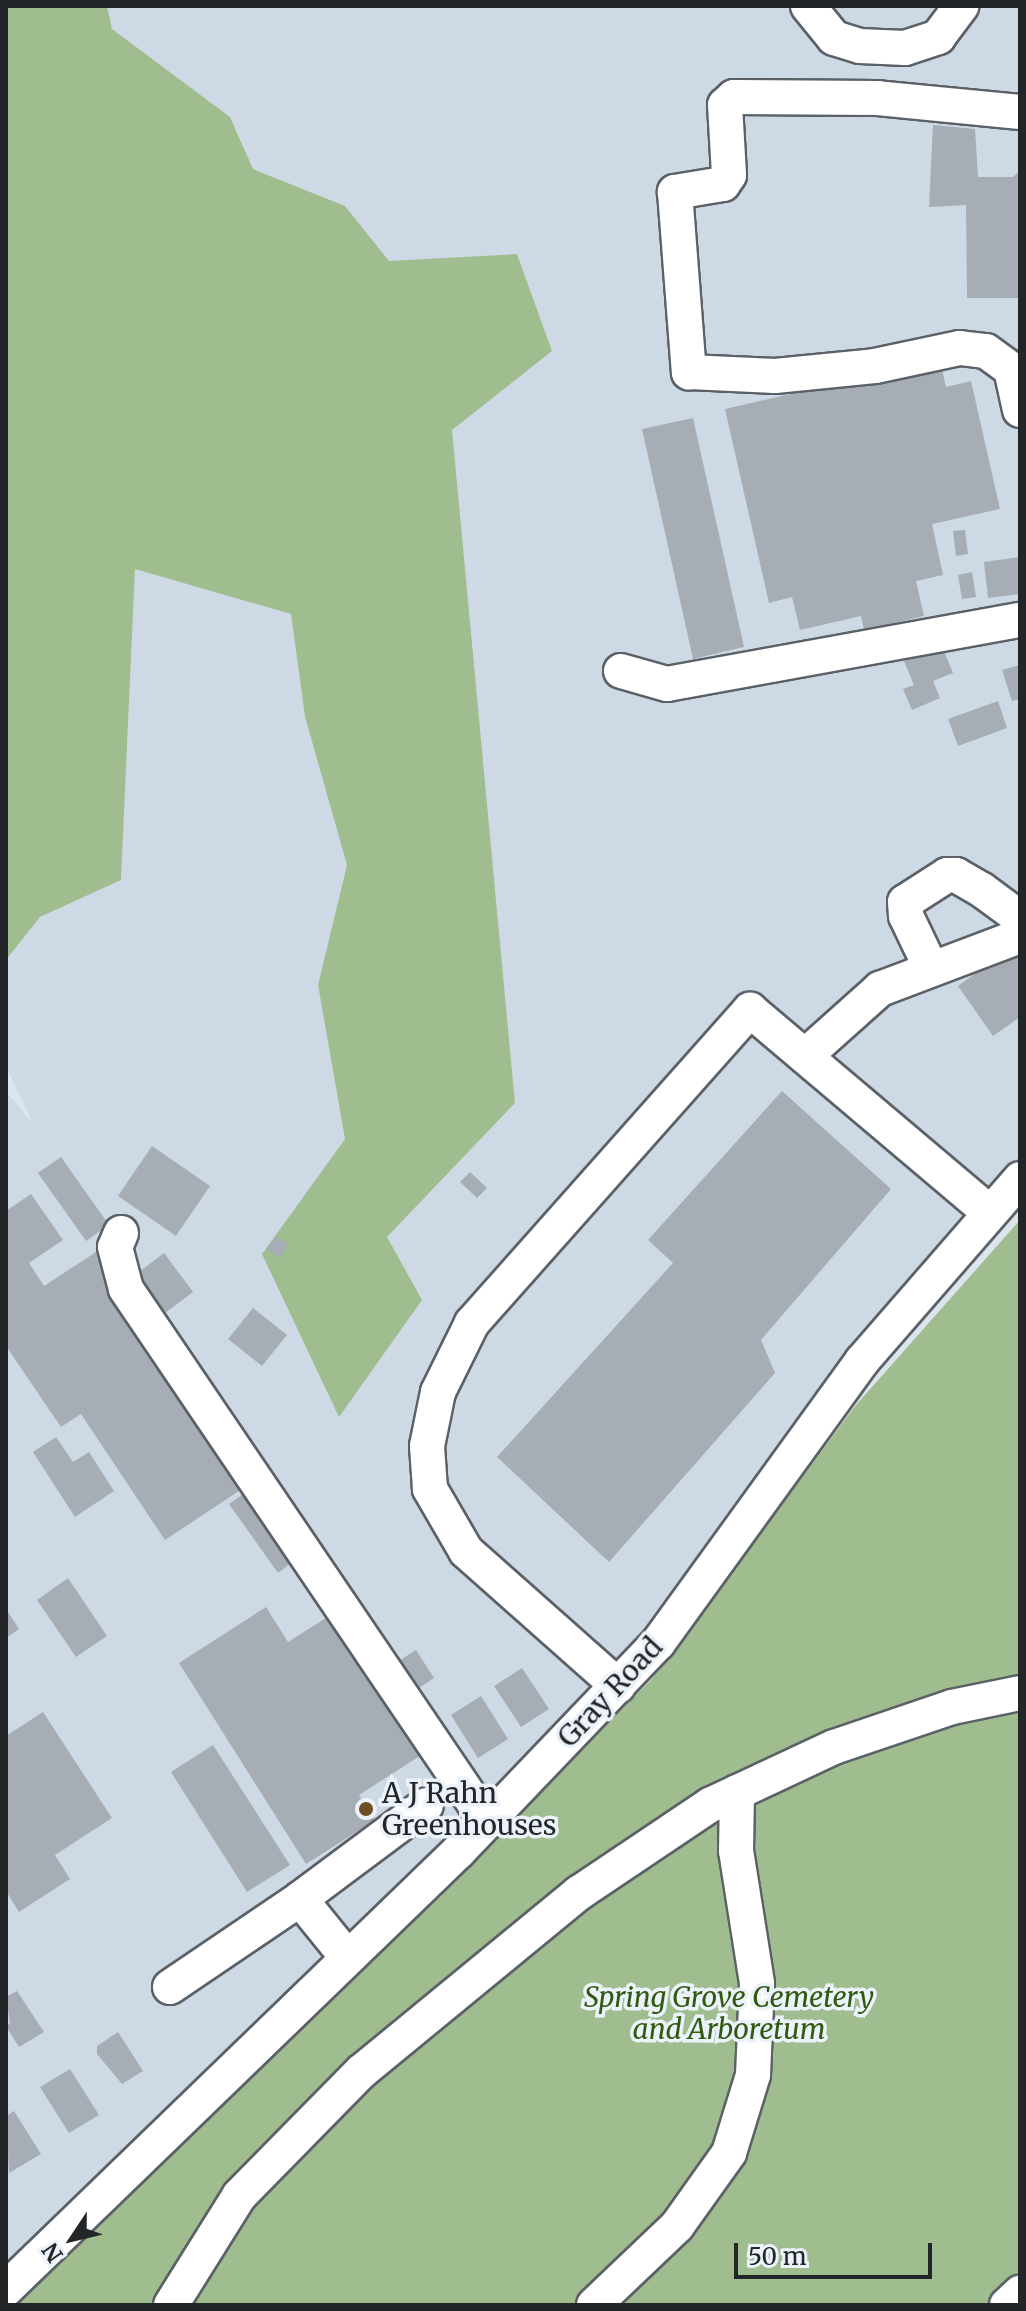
<!DOCTYPE html>
<style>
body{margin:0}
#map{position:relative;width:1026px;height:2311px;overflow:hidden;background:#dde5ec;font-family:Merriweather,serif}
div>[style]{position:absolute}
[style*='--x']{left:calc(var(--x)*1px);top:calc(var(--y)*1px);width:calc(var(--w)*1px);rotate:calc(var(--a)*1deg)}
.built>*{inset:0;background:#cddae6}
.green>*{inset:0;background:#a0bd8f}
.building>*{inset:0;background:#a6adb4}
.roads{filter:drop-shadow(2px 0 #5b6167) drop-shadow(-2px 0 #5b6167) drop-shadow(0 2px #5b6167) drop-shadow(0 -2px #5b6167)}
.minor>*{height:34px;margin:-17px;padding:0 17px;transform-origin:17px;border-radius:17px;background:#fff}
.dots>*{width:22px;height:22px;translate:-50% -50%;box-sizing:border-box;border:4px solid #ebf2f9;border-radius:50%}
span{translate:-50% -50%;white-space:nowrap;text-align:center;line-height:1.15;-webkit-text-stroke:7px #ebf2f9;paint-order:stroke}
.street-label{font-size:28px;color:#232628}
.poi-label{font-size:28px;color:#232628}
.left{translate:0 -50%;text-align:left}
.park-label{font-size:28px;color:#305a0f;font-style:italic}
.frame{position:absolute;inset:0;border:8px solid #232628;pointer-events:none}
.north{position:absolute;left:32px;top:2199px;width:80px;height:80px;-webkit-text-stroke:6px #ebf2f9;paint-order:stroke;rotate:235deg;font-size:22px;font-weight:700;line-height:32px;text-align:center;color:#232628}
.north::after{content:'';display:block;margin:auto;width:28px;height:36px;background:#232628;clip-path:polygon(50% 0,100% 100%,50% 72%,0 100%)}
.scale{position:absolute;left:734px;top:2243px;width:198px;height:36px;box-sizing:border-box;border:4px solid #232628;border-top:0;padding-left:10px;font-size:24px;line-height:28px;white-space:nowrap;color:#232628;-webkit-text-stroke:6px #ebf2f9;paint-order:stroke}
</style>
<div id="map">
<div class="built">
<div style="clip-path:polygon(107px 6px,1020px 6px,1020px 1179px,658px 1644px,6px 2289px,6px 1091px,33px 1124px,6px 1066px,6px 960px,40px 917px,121px 880px,135px 568px,291px 614px,305px 718px,347px 865px,318px 985px,345px 1139px,262px 1254px,387px 1237px,515px 1103px,451px 429px,552px 351px,517px 254px,389px 262px,345px 206px,253px 169px,230px 117px,111px 29px)"></div>
</div>
<div class="green">
<div style="clip-path:polygon(6px 6px,107px 6px,112px 29px,230px 117px,253px 169px,345px 206px,389px 261px,517px 254px,552px 351px,452px 430px,515px 1103px,387px 1237px,422px 1300px,339px 1417px,262px 1254px,345px 1139px,318px 985px,347px 865px,305px 717px,291px 614px,135px 569px,121px 880px,40px 917px,6px 960px)"></div>
<div style="clip-path:polygon(1020px 1220px,1020px 2305px,15px 2305px,650px 1681px,856px 1405px)"></div>
</div>
<div class="building">
<div style="clip-path:polygon(933px 125px,975px 129px,978px 177px,1013px 177px,1020px 171px,1020px 298px,967px 298px,966px 205px,929px 207px)"></div>
<div style="clip-path:polygon(940px 360px,946px 387px,971px 381px,1000px 509px,932px 524px,943px 575px,916px 581px,924px 616px,864px 630px,861px 616px,800px 630px,792px 597px,769px 603px,725px 409px)"></div>
<div style="clip-path:polygon(693px 418px,744px 647px,693px 659px,642px 429px)"></div>
<div style="clip-path:polygon(965px 530px,968px 554px,956px 556px,953px 531px)"></div>
<div style="clip-path:polygon(1020px 557px,1020px 594px,988px 598px,984px 562px)"></div>
<div style="clip-path:polygon(972px 572px,976px 597px,962px 599px,958px 575px)"></div>
<div style="clip-path:polygon(941px 644px,953px 673px,933px 681px,940px 698px,912px 710px,903px 689px,914px 685px,904px 661px)"></div>
<div style="clip-path:polygon(1020px 665px,1020px 699px,1012px 701px,1002px 670px)"></div>
<div style="clip-path:polygon(998px 701px,1007px 728px,958px 746px,948px 719px)"></div>
<div style="clip-path:polygon(1012px 947px,1020px 958px,1020px 1017px,993px 1036px,958px 986px)"></div>
<div style="clip-path:polygon(782px 1091px,891px 1189px,761px 1340px,775px 1373px,609px 1562px,497px 1457px,673px 1263px,648px 1240px)"></div>
<div style="clip-path:polygon(152px 1146px,210px 1186px,176px 1236px,118px 1196px)"></div>
<div style="clip-path:polygon(61px 1157px,109px 1225px,86px 1241px,38px 1173px)"></div>
<div style="clip-path:polygon(470px 1172px,487px 1188px,477px 1198px,460px 1182px)"></div>
<div style="clip-path:polygon(31px 1194px,63px 1240px,29px 1263px,44px 1286px,96px 1252px,251px 1483px,165px 1540px,81px 1414px,61px 1427px,6px 1346px,6px 1211px)"></div>
<div style="clip-path:polygon(276px 1236px,288px 1244px,280px 1258px,267px 1249px)"></div>
<div style="clip-path:polygon(164px 1253px,193px 1292px,161px 1316px,132px 1277px)"></div>
<div style="clip-path:polygon(253px 1308px,287px 1335px,262px 1366px,228px 1339px)"></div>
<div style="clip-path:polygon(56px 1437px,73px 1462px,89px 1452px,114px 1491px,75px 1517px,33px 1452px)"></div>
<div style="clip-path:polygon(253px 1487px,291px 1563px,278px 1573px,229px 1504px)"></div>
<div style="clip-path:polygon(68px 1578px,107px 1636px,76px 1657px,37px 1600px)"></div>
<div style="clip-path:polygon(266px 1607px,288px 1642px,337px 1611px,426px 1752px,359px 1795px,375px 1820px,306px 1864px,179px 1663px)"></div>
<div style="clip-path:polygon(6px 1609px,19px 1629px,6px 1638px)"></div>
<div style="clip-path:polygon(416px 1650px,434px 1678px,413px 1692px,394px 1664px)"></div>
<div style="clip-path:polygon(522px 1668px,549px 1709px,521px 1727px,494px 1686px)"></div>
<div style="clip-path:polygon(481px 1696px,508px 1739px,478px 1758px,451px 1715px)"></div>
<div style="clip-path:polygon(43px 1712px,112px 1818px,55px 1855px,70px 1879px,19px 1912px,6px 1891px,6px 1736px)"></div>
<div style="clip-path:polygon(213px 1745px,290px 1865px,247px 1892px,171px 1772px)"></div>
<div style="clip-path:polygon(17px 1991px,44px 2032px,19px 2047px,6px 2026px,10px 2023px,6px 1997px)"></div>
<div style="clip-path:polygon(118px 2032px,143px 2071px,122px 2084px,97px 2054px,97px 2046px)"></div>
<div style="clip-path:polygon(70px 2069px,99px 2115px,69px 2133px,40px 2087px)"></div>
<div style="clip-path:polygon(14px 2111px,41px 2154px,9px 2173px,6px 2116px)"></div>
</div>
<div class="roads">
<div class="minor">
<div style="--x:808;--y:6;--w:41;--a:50.9"></div>
<div style="--x:834;--y:38;--w:27;--a:17"></div>
<div style="--x:860;--y:46;--w:45;--a:2.5"></div>
<div style="--x:905;--y:48;--w:35;--a:-18"></div>
<div style="--x:938;--y:37;--w:39;--a:-53"></div>
<div style="--x:1020;--y:112;--w:143;--a:-174.4"></div>
<div style="--x:878;--y:98;--w:144;--a:-179.6"></div>
<div style="--x:734;--y:97;--w:12;--a:138"></div>
<div style="--x:725;--y:105;--w:70;--a:86.7"></div>
<div style="--x:729;--y:175;--w:11;--a:124"></div>
<div style="--x:723;--y:184;--w:49;--a:170.5"></div>
<div style="--x:675;--y:192;--w:181;--a:85.6"></div>
<div style="--x:689;--y:372;--w:86;--a:2.7"></div>
<div style="--x:775;--y:376;--w:100;--a:-5.7"></div>
<div style="--x:875;--y:366;--w:87;--a:-12"></div>
<div style="--x:960;--y:348;--w:26;--a:7"></div>
<div style="--x:986;--y:351;--w:31;--a:36"></div>
<div style="--x:1011;--y:369;--w:42;--a:77.6"></div>
<div style="--x:621;--y:671;--w:48;--a:15.8"></div>
<div style="--x:667;--y:684;--w:359;--a:-10.3"></div>
<div style="--x:930;--y:966;--w:55;--a:-115.6"></div>
<div style="--x:906;--y:916;--w:14;--a:-94"></div>
<div style="--x:905;--y:902;--w:50;--a:-32.7"></div>
<div style="--x:947;--y:875;--w:9;--a:0"></div>
<div style="--x:956;--y:875;--w:30;--a:30"></div>
<div style="--x:982;--y:890;--w:47;--a:36.4"></div>
<div style="--x:805;--y:1056;--w:101;--a:-41.8"></div>
<div style="--x:880;--y:989;--w:150;--a:-20.7"></div>
<div style="--x:121;--y:1233;--w:15;--a:113"></div>
<div style="--x:115;--y:1247;--w:43;--a:75.3"></div>
<div style="--x:126;--y:1289;--w:644;--a:55.89"></div>
<div style="--x:618;--y:1686;--w:203;--a:-138.4"></div>
<div style="--x:466;--y:1551;--w:72;--a:-120.1"></div>
<div style="--x:430;--y:1489;--w:43;--a:-94"></div>
<div style="--x:427;--y:1446;--w:55;--a:-78.5"></div>
<div style="--x:438;--y:1392;--w:77;--a:-63.8"></div>
<div style="--x:472;--y:1323;--w:419;--a:-48.4"></div>
<div style="--x:750;--y:1010;--w:314;--a:40.2"></div>
<div style="--x:300;--y:1899;--w:157;--a:-36.7"></div>
<div style="--x:170;--y:1987;--w:157;--a:-34.1"></div>
<div style="--x:300;--y:1899;--w:75;--a:51"></div>
<div style="--x:6;--y:2289;--w:630;--a:-44.04"></div>
<div style="--x:459;--y:1851;--w:288;--a:-46.3"></div>
<div style="--x:658;--y:1643;--w:348;--a:-54.1"></div>
<div style="--x:862;--y:1361;--w:241;--a:-49"></div>
<div style="--x:171;--y:2305;--w:128;--a:-58"></div>
<div style="--x:239;--y:2196;--w:175;--a:-45.5"></div>
<div style="--x:362;--y:2071;--w:281;--a:-39.4"></div>
<div style="--x:579;--y:1893;--w:158;--a:-33.9"></div>
<div style="--x:710;--y:1805;--w:137;--a:-25.1"></div>
<div style="--x:834;--y:1747;--w:125;--a:-18.7"></div>
<div style="--x:952;--y:1707;--w:69;--a:-11.6"></div>
<div style="--x:594;--y:2305;--w:115;--a:-43.6"></div>
<div style="--x:677;--y:2226;--w:90;--a:-54.5"></div>
<div style="--x:729;--y:2153;--w:82;--a:-72.9"></div>
<div style="--x:753;--y:2075;--w:92;--a:-87.5"></div>
<div style="--x:757;--y:1983;--w:134;--a:-99"></div>
<div style="--x:736;--y:1851;--w:59;--a:-89"></div>
<div style="--x:1007;--y:2305;--w:18;--a:-43"></div>
</div>
</div>
<div class="dots">
<div style="left:366px;top:1809px;background:#6f4e25"></div>
</div>
<div class="street-label">
<span style="left:610px;top:1692px;rotate:-47deg">Gray Road</span>
</div>
<div class="poi-label">
<span class="left" style="left:382px;top:1809px">A J Rahn<br>Greenhouses</span>
</div>
<div class="park-label">
<span style="left:729px;top:2013px">Spring Grove Cemetery<br>and Arboretum</span>
</div>
<div class="frame"></div>
<div class="north">N</div>
<div class="scale">50 m</div>
</div>
